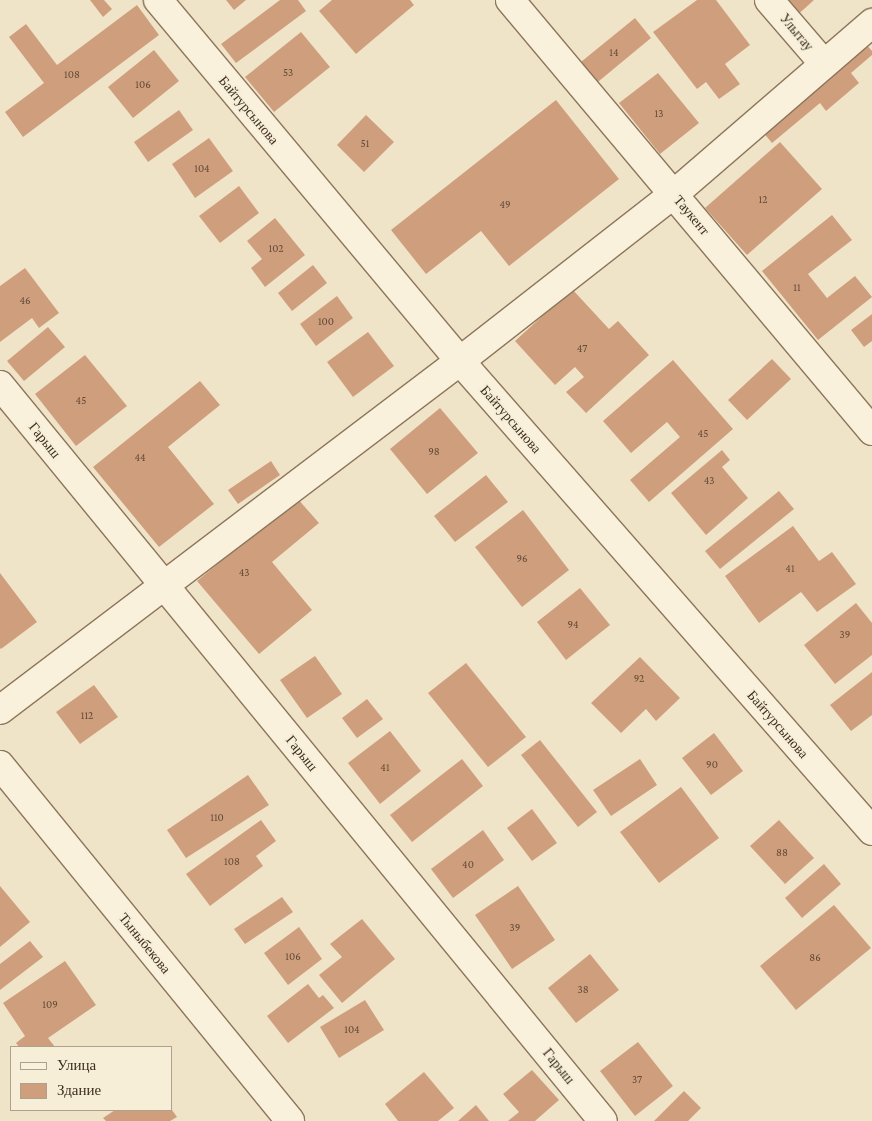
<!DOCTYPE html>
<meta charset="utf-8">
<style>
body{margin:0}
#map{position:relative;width:872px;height:1121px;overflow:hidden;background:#f0e4c8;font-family:"Crimson Pro",serif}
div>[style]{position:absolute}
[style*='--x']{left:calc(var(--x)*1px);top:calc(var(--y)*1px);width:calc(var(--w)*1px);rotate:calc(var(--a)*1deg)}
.building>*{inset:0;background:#cf9f7d}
.roads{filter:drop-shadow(1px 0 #8d765c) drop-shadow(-1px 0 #8d765c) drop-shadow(0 1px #8d765c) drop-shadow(0 -1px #8d765c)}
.street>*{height:28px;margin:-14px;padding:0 14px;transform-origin:14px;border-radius:14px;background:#faf1dc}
span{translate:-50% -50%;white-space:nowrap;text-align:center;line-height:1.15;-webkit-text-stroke:4px #f7eed8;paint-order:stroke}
.number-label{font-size:11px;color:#624a37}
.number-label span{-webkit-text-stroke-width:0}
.street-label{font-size:14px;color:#3d2e20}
.legend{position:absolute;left:10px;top:1046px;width:162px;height:65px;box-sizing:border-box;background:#f7eed8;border:1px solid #ada18e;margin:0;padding:6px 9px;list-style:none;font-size:15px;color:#3d2e20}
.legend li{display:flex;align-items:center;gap:10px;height:25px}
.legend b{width:25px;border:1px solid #ada18e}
</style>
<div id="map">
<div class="building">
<div style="clip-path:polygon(90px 0,104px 0,112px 9px,103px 17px)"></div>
<div style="clip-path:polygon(226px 0,246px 0,234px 10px)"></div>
<div style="clip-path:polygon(280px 0,298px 0,306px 11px,236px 63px,221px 44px)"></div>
<div style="clip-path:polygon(332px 0,410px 0,414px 5px,356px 54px,319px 11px)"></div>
<div style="clip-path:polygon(697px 0,716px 0,750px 45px,725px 64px,740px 84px,719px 99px,706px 82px,697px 89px,653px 32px)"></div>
<div style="clip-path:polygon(777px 0,814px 0,793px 19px)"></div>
<div style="clip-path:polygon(137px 5px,159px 35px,23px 137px,5px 112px,44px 83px,9px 37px,26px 24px,57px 65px)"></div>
<div style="clip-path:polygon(635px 18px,651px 38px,593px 86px,576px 66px)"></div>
<div style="clip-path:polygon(301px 32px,330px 67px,274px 112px,245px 77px)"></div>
<div style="clip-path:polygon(860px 37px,872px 51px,872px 55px,851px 73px,859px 83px,826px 111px,820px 103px,772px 143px,757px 125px)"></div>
<div style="clip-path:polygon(154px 50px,179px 81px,133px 118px,108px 87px)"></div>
<div style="clip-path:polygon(658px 73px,699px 123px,660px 154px,619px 103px)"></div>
<div style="clip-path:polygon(556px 100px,619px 179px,509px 266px,481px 231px,426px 274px,391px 230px)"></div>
<div style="clip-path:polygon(179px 110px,193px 130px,148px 162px,134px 142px)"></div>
<div style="clip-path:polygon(366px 115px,394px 142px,364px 172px,337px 145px)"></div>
<div style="clip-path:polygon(209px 138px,233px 171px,195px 198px,172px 164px)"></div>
<div style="clip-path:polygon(780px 142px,822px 189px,747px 255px,705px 208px)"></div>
<div style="clip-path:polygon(239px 186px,259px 213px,220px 243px,199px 216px)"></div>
<div style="clip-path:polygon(832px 215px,852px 240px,808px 274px,827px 298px,855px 276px,872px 297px,818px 340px,762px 271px)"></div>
<div style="clip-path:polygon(275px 218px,305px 255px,265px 287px,251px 268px,262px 259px,247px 241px)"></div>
<div style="clip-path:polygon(313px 265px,327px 283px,292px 311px,278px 293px)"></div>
<div style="clip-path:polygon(25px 268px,59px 313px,39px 328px,32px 318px,0 342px,0 286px)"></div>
<div style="clip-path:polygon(572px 289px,609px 329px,618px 321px,649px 355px,586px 413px,566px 392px,584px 377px,575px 367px,555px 385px,515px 341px)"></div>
<div style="clip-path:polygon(337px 296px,353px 318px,316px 346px,300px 324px)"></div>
<div style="clip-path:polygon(872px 314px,872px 341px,864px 347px,851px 330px)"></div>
<div style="clip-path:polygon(48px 327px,65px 347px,24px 381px,7px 361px)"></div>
<div style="clip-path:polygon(368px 332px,394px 366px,353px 397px,327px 362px)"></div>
<div style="clip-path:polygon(85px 355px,127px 406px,76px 446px,35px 394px)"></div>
<div style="clip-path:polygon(772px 359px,791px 379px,747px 420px,728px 400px)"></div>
<div style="clip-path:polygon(673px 360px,733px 429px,649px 502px,630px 480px,680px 437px,667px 422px,631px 453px,603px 421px)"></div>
<div style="clip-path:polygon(200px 381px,220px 405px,168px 447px,214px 504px,159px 547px,93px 467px)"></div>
<div style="clip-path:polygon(440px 408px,478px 453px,427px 494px,390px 449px)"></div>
<div style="clip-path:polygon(722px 450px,730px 460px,722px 467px,748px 498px,706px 535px,671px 493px)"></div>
<div style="clip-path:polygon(271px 461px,280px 475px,238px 504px,228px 490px)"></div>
<div style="clip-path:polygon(486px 475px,508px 502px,455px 542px,434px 516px)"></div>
<div style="clip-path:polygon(779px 491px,794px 509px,720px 569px,705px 551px)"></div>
<div style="clip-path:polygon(297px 498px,319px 523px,272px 562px,312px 610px,259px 654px,197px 581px)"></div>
<div style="clip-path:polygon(523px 510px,569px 570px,522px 607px,475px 547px)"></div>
<div style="clip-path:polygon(793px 526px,819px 561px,832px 552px,856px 584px,817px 612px,801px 592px,759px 623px,725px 576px)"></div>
<div style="clip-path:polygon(0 573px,37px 622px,1px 649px,0 648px)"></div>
<div style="clip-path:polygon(580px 588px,610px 625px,566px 660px,537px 622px)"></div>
<div style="clip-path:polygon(856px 603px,872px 623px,872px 655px,835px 684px,804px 645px)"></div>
<div style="clip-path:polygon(315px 656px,342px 694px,307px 718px,280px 680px)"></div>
<div style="clip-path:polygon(640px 657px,680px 698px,656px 721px,646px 709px,621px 733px,591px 703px)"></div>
<div style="clip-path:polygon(466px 663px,526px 737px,488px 767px,428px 693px)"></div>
<div style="clip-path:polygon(872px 672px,872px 715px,851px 731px,830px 705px)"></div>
<div style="clip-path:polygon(94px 685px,118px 717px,80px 744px,56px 712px)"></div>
<div style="clip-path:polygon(367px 699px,383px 719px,357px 738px,342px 718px)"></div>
<div style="clip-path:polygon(390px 731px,421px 771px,380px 804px,348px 763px)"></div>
<div style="clip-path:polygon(714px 733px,743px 771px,711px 795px,682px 758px)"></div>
<div style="clip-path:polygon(540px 740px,597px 812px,578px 827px,521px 755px)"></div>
<div style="clip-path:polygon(462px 759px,483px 786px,412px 842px,390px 815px)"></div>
<div style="clip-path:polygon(640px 759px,657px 785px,611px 816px,593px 790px)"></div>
<div style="clip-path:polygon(248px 775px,269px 805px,186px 858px,167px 830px)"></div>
<div style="clip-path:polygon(681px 787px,719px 838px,659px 883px,620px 832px)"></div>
<div style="clip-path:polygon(532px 809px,557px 843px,532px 861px,507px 828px)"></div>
<div style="clip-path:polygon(261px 820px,276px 841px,256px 856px,263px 866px,210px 906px,186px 874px)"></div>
<div style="clip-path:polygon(779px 820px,814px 858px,785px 884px,750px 846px)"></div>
<div style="clip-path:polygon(483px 830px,504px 860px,453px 898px,431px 869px)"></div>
<div style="clip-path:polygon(824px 864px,841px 884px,802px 918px,785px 898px)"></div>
<div style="clip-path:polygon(0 886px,30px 922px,0 947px)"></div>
<div style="clip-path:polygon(518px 886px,555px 940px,512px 969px,475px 915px)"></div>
<div style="clip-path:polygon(282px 897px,293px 912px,245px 944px,234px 929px)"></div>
<div style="clip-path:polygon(834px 905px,871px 948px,796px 1010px,760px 966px)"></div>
<div style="clip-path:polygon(362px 919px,395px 959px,342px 1003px,319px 975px,342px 957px,330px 944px)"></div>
<div style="clip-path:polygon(299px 927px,322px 959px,288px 985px,264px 953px)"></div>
<div style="clip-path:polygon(30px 941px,43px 957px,0 990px,0 964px)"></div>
<div style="clip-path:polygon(590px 954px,619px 990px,576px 1023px,548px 988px)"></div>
<div style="clip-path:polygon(65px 961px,96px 1005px,48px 1038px,55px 1047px,19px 1047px,16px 1043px,25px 1036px,3px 1003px)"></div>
<div style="clip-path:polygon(308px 984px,319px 998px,323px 995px,334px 1008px,288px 1043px,267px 1016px)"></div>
<div style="clip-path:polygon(365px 1000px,384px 1030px,339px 1058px,320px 1027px)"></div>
<div style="clip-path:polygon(638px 1042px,673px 1086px,635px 1116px,600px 1071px)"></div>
<div style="clip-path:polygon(532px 1070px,559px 1100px,535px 1121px,508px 1121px,519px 1112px,503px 1094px)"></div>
<div style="clip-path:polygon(424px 1072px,454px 1108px,438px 1121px,398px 1121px,385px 1104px)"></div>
<div style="clip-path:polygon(684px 1091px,701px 1108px,688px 1121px,654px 1121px)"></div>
<div style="clip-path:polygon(476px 1105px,489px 1121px,458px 1121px)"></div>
<div style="clip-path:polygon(115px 1110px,172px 1110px,177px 1117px,170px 1121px,106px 1121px,103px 1118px)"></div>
</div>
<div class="roads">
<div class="street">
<div style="--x:158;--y:0;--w:471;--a:50.1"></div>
<div style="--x:460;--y:361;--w:625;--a:48.76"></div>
<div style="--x:510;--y:0;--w:563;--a:49.97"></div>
<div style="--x:769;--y:0;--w:84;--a:49.3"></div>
<div style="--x:0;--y:385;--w:951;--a:50.67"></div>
<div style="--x:0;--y:710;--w:577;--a:-37.19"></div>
<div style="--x:460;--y:361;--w:271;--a:-38"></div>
<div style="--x:674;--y:194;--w:262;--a:-40.8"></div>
<div style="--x:0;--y:765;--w:459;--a:50.8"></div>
</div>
</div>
<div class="number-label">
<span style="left:614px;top:52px">14</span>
<span style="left:288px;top:72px">53</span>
<span style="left:72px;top:74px">108</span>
<span style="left:143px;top:84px">106</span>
<span style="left:659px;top:113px">13</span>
<span style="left:365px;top:143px">51</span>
<span style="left:202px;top:168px">104</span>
<span style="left:763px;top:199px">12</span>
<span style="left:505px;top:204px">49</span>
<span style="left:276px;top:248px">102</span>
<span style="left:797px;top:287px">11</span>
<span style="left:25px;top:300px">46</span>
<span style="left:326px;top:321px">100</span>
<span style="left:582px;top:348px">47</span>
<span style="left:81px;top:400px">45</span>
<span style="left:703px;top:433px">45</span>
<span style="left:434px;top:451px">98</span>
<span style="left:140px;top:457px">44</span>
<span style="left:709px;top:480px">43</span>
<span style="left:522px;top:558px">96</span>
<span style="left:790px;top:568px">41</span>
<span style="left:244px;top:572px">43</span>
<span style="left:573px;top:624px">94</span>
<span style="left:845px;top:634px">39</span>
<span style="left:639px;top:678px">92</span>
<span style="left:87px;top:715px">112</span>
<span style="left:712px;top:764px">90</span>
<span style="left:385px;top:767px">41</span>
<span style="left:217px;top:817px">110</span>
<span style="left:782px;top:852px">88</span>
<span style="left:232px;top:861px">108</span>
<span style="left:468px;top:864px">40</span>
<span style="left:515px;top:927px">39</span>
<span style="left:293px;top:956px">106</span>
<span style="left:815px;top:957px">86</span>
<span style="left:583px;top:989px">38</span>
<span style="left:50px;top:1004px">109</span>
<span style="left:352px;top:1029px">104</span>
<span style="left:637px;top:1079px">37</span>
</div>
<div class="street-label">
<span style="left:797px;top:32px;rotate:50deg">Улытау</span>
<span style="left:249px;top:110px;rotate:50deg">Байтурсынова</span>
<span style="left:692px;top:215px;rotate:50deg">Таукент</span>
<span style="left:511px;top:419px;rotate:49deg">Байтурсынова</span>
<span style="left:45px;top:440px;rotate:51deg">Гарыш</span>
<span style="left:778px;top:724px;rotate:49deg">Байтурсынова</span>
<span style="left:302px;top:753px;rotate:51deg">Гарыш</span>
<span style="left:145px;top:943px;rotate:51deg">Тыныбекова</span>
<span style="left:559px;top:1066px;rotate:51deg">Гарыш</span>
</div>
<ul class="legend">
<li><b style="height:6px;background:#faf1dc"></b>Улица</li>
<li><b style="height:14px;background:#cf9f7d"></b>Здание</li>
</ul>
</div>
